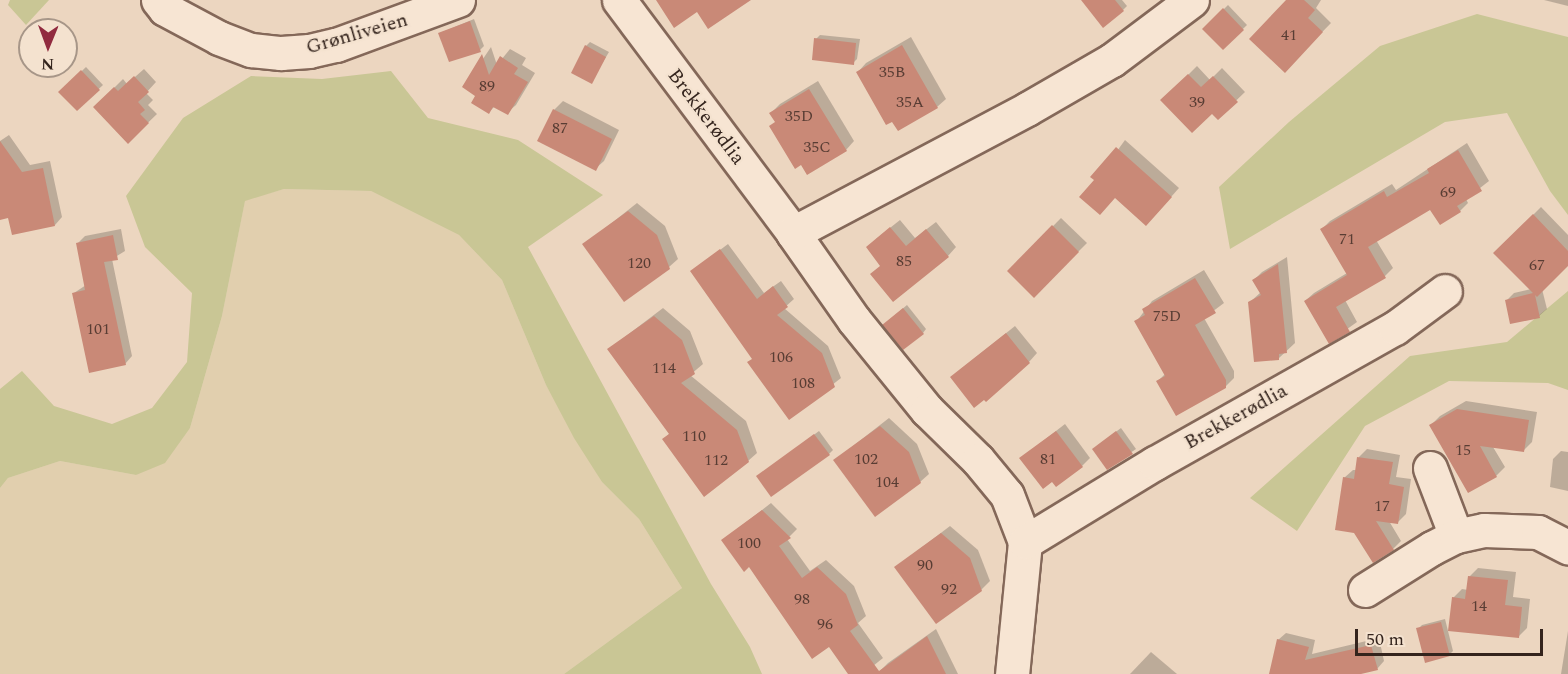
<!DOCTYPE html>
<meta charset="utf-8">
<style>
body{margin:0}
#map{position:relative;width:1568px;height:674px;overflow:hidden;background:#ecd6c0;font-family:Spectral,serif}
div>[style]{position:absolute}
[style*='--x']{left:calc(var(--x)*1px);top:calc(var(--y)*1px);width:calc(var(--w)*1px);rotate:calc(var(--a)*1deg)}
.farmland>*{inset:0;background:#e1cfae}
.green>*{inset:0;background:#c9c695}
.shadow>*{inset:0;background:#0003}
.building>*{inset:0;background:#c98977}
.roads{filter:drop-shadow(2px 0 #846859) drop-shadow(-2px 0 #846859) drop-shadow(0 2px #846859) drop-shadow(0 -2px #846859)}
.minor>*{height:33px;margin:-16.5px;padding:0 16.5px;transform-origin:16.5px;border-radius:16.5px;background:#f7e5d3}
span{translate:-50% -50%;white-space:nowrap;text-align:center;line-height:1.15;-webkit-text-stroke:4.5px #f4e2cf;paint-order:stroke}
.number-label{font-size:16px;color:#593d34}
.number-label span{-webkit-text-stroke-width:0}
.street-label{font-size:20px;color:#34241d}
.north{position:absolute;left:18px;top:18px;width:60px;height:60px;box-sizing:border-box;background:#f4e2cf;border:2px solid #a79688;border-radius:50%;rotate:181deg;font-size:16px;font-weight:700;line-height:24px;text-align:center;color:#34241d}
.north::after{content:'';display:block;margin:auto;width:21px;height:27px;background:#912b3f;clip-path:polygon(50% 0,100% 100%,50% 72%,0 100%)}
.scale{position:absolute;left:1355px;top:629px;width:188px;height:27px;box-sizing:border-box;border:3px solid #34241d;border-top:0;padding-left:8px;font-size:18px;line-height:21px;white-space:nowrap;color:#34241d;-webkit-text-stroke:4px #f4e2cf;paint-order:stroke}
</style>
<div id="map">
<div class="farmland">
<div style="clip-path:polygon(284px 189px,371px 191px,459px 235px,502px 280px,546px 385px,602px 482px,639px 519px,682px 588px,564px 674px,0 674px,0 488px,8px 478px,60px 461px,136px 475px,190px 428px,222px 316px,245px 200px)"></div>
</div>
<div class="green">
<div style="clip-path:polygon(10px 0,49px 0,26px 25px,8px 5px)"></div>
<div style="clip-path:polygon(1477px 14px,1568px 37px,1568px 215px,1550px 191px,1507px 113px,1445px 122px,1230px 249px,1219px 187px,1289px 122px,1380px 46px)"></div>
<div style="clip-path:polygon(391px 71px,428px 118px,518px 140px,603px 195px,528px 247px,711px 584px,750px 647px,762px 674px,564px 674px,682px 588px,639px 519px,602px 482px,574px 438px,546px 385px,502px 280px,459px 235px,371px 191px,284px 189px,245px 201px,222px 316px,190px 428px,165px 463px,136px 475px,60px 461px,8px 478px,0 488px,0 389px,22px 371px,54px 406px,112px 424px,152px 408px,187px 362px,192px 293px,145px 247px,126px 196px,183px 118px,251px 76px,322px 79px)"></div>
<div style="clip-path:polygon(1568px 291px,1568px 390px,1548px 383px,1449px 381px,1365px 426px,1297px 531px,1250px 498px,1410px 356px,1507px 342px)"></div>
</div>
<div class="shadow">
<div style="clip-path:polygon(1085px 0,1122px 0,1127px 6px,1123px 10px)"></div>
<div style="clip-path:polygon(1288px 0,1321px 0,1316px 8px,1331px 23px,1293px 62px)"></div>
<div style="clip-path:polygon(1544px 0,1568px 0,1568px 6px)"></div>
<div style="clip-path:polygon(1228px 5px,1247px 25px,1223px 48px,1204px 29px)"></div>
<div style="clip-path:polygon(474px 19px,484px 46px,480px 50px,440px 33px)"></div>
<div style="clip-path:polygon(820px 35px,860px 39px,857px 59px,853px 63px,816px 39px)"></div>
<div style="clip-path:polygon(911px 37px,946px 99px,937px 107px,858px 72px,866px 63px)"></div>
<div style="clip-path:polygon(590px 42px,609px 52px,591px 82px,586px 46px)"></div>
<div style="clip-path:polygon(491px 47px,497px 65px,510px 49px,526px 58px,522px 65px,535px 73px,516px 105px,507px 113px,495px 106px,489px 112px,477px 96px,464px 87px)"></div>
<div style="clip-path:polygon(1197px 66px,1210px 80px,1222px 68px,1245px 92px,1218px 118px,1212px 112px,1163px 100px)"></div>
<div style="clip-path:polygon(86px 67px,103px 85px,77px 109px,60px 92px)"></div>
<div style="clip-path:polygon(144px 69px,156px 82px,146px 93px,153px 100px,148px 105px,157px 114px,128px 142px,95px 107px,123px 79px,127px 84px)"></div>
<div style="clip-path:polygon(818px 81px,854px 141px,846px 150px,776px 121px,771px 113px,780px 104px)"></div>
<div style="clip-path:polygon(563px 101px,619px 130px,604px 161px,595px 169px,554px 110px)"></div>
<div style="clip-path:polygon(9px 135px,30px 165px,50px 161px,62px 217px,55px 225px,9px 216px,0 203px,0 141px)"></div>
<div style="clip-path:polygon(1125px 140px,1179px 188px,1155px 215px,1115px 197px,1096px 180px)"></div>
<div style="clip-path:polygon(1467px 143px,1489px 181px,1466px 199px,1468px 203px,1460px 211px,1431px 208px,1376px 240px,1393px 268px,1385px 276px,1345px 300px,1357px 322px,1329px 342px,1305px 301px,1314px 293px,1347px 273px,1322px 229px,1330px 221px,1392px 184px,1396px 190px)"></div>
<div style="clip-path:polygon(637px 203px,665px 226px,678px 259px,669px 267px,584px 245px)"></div>
<div style="clip-path:polygon(1541px 207px,1568px 235px,1568px 264px,1542px 289px,1547px 309px,1539px 316px,1507px 300px,1514px 293px,1531px 289px,1495px 253px)"></div>
<div style="clip-path:polygon(1061px 218px,1087px 243px,1034px 296px,1009px 271px)"></div>
<div style="clip-path:polygon(900px 220px,915px 238px,936px 222px,956px 247px,948px 256px,882px 264px,876px 239px)"></div>
<div style="clip-path:polygon(121px 229px,125px 251px,112px 259px,132px 356px,125px 364px,74px 293px,86px 285px,77px 244px,85px 236px)"></div>
<div style="clip-path:polygon(728px 244px,764px 293px,781px 281px,794px 299px,784px 308px,828px 346px,841px 378px,790px 418px,753px 359px,692px 271px)"></div>
<div style="clip-path:polygon(1287px 257px,1295px 343px,1279px 358px,1249px 303px,1261px 292px,1254px 280px,1262px 272px)"></div>
<div style="clip-path:polygon(1204px 270px,1224px 303px,1204px 318px,1234px 371px,1234px 378px,1225px 387px,1158px 381px,1166px 373px,1136px 322px,1152px 301px)"></div>
<div style="clip-path:polygon(907px 305px,926px 329px,923px 333px,888px 321px)"></div>
<div style="clip-path:polygon(663px 308px,690px 331px,703px 364px,690px 375px,746px 421px,757px 453px,748px 461px,664px 439px,670px 433px,609px 349px)"></div>
<div style="clip-path:polygon(1015px 326px,1037px 353px,1029px 362px,961px 369px)"></div>
<div style="clip-path:polygon(1466px 401px,1537px 412px,1532px 442px,1523px 451px,1493px 447px,1505px 467px,1496px 476px,1431px 425px,1440px 416px)"></div>
<div style="clip-path:polygon(889px 418px,917px 444px,929px 474px,920px 482px,835px 460px)"></div>
<div style="clip-path:polygon(1065px 424px,1090px 458px,1082px 466px,1021px 458px)"></div>
<div style="clip-path:polygon(1121px 428px,1136px 449px,1108px 468px,1098px 445px)"></div>
<div style="clip-path:polygon(819px 431px,833px 450px,829px 454px,758px 476px)"></div>
<div style="clip-path:polygon(1367px 449px,1400px 455px,1396px 477px,1411px 479px,1406px 514px,1398px 522px,1389px 521px,1401px 541px,1393px 549px,1344px 478px,1353px 470px,1357px 470px,1359px 457px)"></div>
<div style="clip-path:polygon(1561px 451px,1568px 452px,1568px 491px,1550px 487px,1553px 459px)"></div>
<div style="clip-path:polygon(771px 503px,797px 529px,787px 539px,810px 571px,826px 560px,854px 586px,866px 616px,858px 623px,883px 658px,863px 674px,850px 674px,829px 645px,723px 540px)"></div>
<div style="clip-path:polygon(950px 526px,978px 550px,990px 581px,981px 590px,896px 567px)"></div>
<div style="clip-path:polygon(1478px 568px,1516px 572px,1513px 597px,1530px 599px,1527px 628px,1519px 636px,1453px 598px,1462px 589px,1468px 590px,1469px 577px)"></div>
<div style="clip-path:polygon(1445px 619px,1453px 651px,1449px 655px,1418px 629px,1422px 625px)"></div>
<div style="clip-path:polygon(936px 629px,958px 674px,882px 674px,880px 671px,888px 663px)"></div>
<div style="clip-path:polygon(1568px 631px,1568px 674px,1561px 674px)"></div>
<div style="clip-path:polygon(1286px 633px,1315px 640px,1312px 654px,1379px 638px,1384px 661px,1377px 669px,1354px 674px,1270px 674px,1278px 640px)"></div>
<div style="clip-path:polygon(1151px 652px,1177px 674px,1130px 674px)"></div>
</div>
<div class="building">
<div style="clip-path:polygon(656px 0,751px 0,708px 29px,697px 12px,674px 28px)"></div>
<div style="clip-path:polygon(1081px 0,1115px 0,1124px 11px,1103px 28px)"></div>
<div style="clip-path:polygon(1286px 0,1304px 0,1315px 10px,1308px 18px,1323px 32px,1285px 73px,1249px 39px)"></div>
<div style="clip-path:polygon(1223px 8px,1244px 30px,1223px 50px,1202px 29px)"></div>
<div style="clip-path:polygon(470px 21px,481px 52px,449px 62px,438px 33px)"></div>
<div style="clip-path:polygon(814px 38px,856px 43px,854px 65px,812px 60px)"></div>
<div style="clip-path:polygon(585px 45px,606px 57px,592px 84px,571px 73px)"></div>
<div style="clip-path:polygon(902px 45px,938px 108px,898px 131px,892px 122px,886px 125px,856px 72px)"></div>
<div style="clip-path:polygon(482px 54px,489px 75px,500px 56px,518px 68px,514px 74px,528px 82px,508px 115px,493px 107px,489px 114px,471px 103px,475px 96px,462px 87px)"></div>
<div style="clip-path:polygon(81px 70px,100px 90px,77px 111px,58px 92px)"></div>
<div style="clip-path:polygon(1188px 74px,1201px 87px,1213px 76px,1238px 102px,1218px 120px,1212px 114px,1192px 133px,1160px 100px)"></div>
<div style="clip-path:polygon(134px 76px,149px 92px,138px 102px,145px 110px,140px 114px,149px 123px,128px 144px,93px 107px,114px 87px,118px 91px)"></div>
<div style="clip-path:polygon(809px 89px,847px 151px,807px 175px,801px 165px,795px 169px,769px 126px,775px 122px,769px 113px)"></div>
<div style="clip-path:polygon(553px 109px,612px 139px,596px 171px,537px 141px)"></div>
<div style="clip-path:polygon(0 141px,22px 172px,43px 168px,55px 226px,12px 235px,8px 218px,0 220px)"></div>
<div style="clip-path:polygon(1116px 147px,1172px 197px,1146px 226px,1115px 198px,1100px 215px,1079px 197px,1094px 180px,1090px 177px)"></div>
<div style="clip-path:polygon(1458px 150px,1482px 191px,1457px 206px,1461px 212px,1440px 225px,1430px 210px,1368px 247px,1386px 278px,1336px 307px,1350px 332px,1329px 344px,1304px 301px,1347px 275px,1320px 229px,1384px 191px,1387px 197px,1429px 173px,1427px 169px)"></div>
<div style="clip-path:polygon(628px 211px,657px 235px,670px 269px,624px 302px,582px 244px)"></div>
<div style="clip-path:polygon(1533px 214px,1568px 251px,1568px 266px,1537px 297px,1535px 295px,1540px 318px,1510px 324px,1505px 300px,1533px 293px,1493px 253px)"></div>
<div style="clip-path:polygon(1052px 225px,1079px 252px,1034px 298px,1007px 271px)"></div>
<div style="clip-path:polygon(890px 227px,906px 246px,926px 229px,949px 257px,893px 302px,870px 274px,880px 266px,866px 247px)"></div>
<div style="clip-path:polygon(113px 235px,118px 260px,104px 262px,126px 365px,89px 373px,72px 293px,85px 290px,76px 243px)"></div>
<div style="clip-path:polygon(720px 249px,757px 299px,773px 286px,788px 307px,777px 315px,822px 353px,835px 387px,789px 420px,747px 362px,752px 359px,690px 271px)"></div>
<div style="clip-path:polygon(1278px 264px,1287px 353px,1279px 354px,1279px 360px,1254px 362px,1248px 302px,1261px 295px,1252px 280px)"></div>
<div style="clip-path:polygon(1195px 278px,1216px 313px,1195px 325px,1226px 380px,1226px 388px,1176px 416px,1156px 381px,1165px 376px,1134px 321px,1145px 315px,1142px 309px)"></div>
<div style="clip-path:polygon(903px 308px,924px 334px,903px 350px,882px 325px)"></div>
<div style="clip-path:polygon(654px 316px,682px 340px,695px 374px,681px 383px,737px 430px,749px 462px,704px 497px,662px 439px,669px 434px,607px 349px)"></div>
<div style="clip-path:polygon(1006px 333px,1030px 363px,986px 402px,984px 400px,974px 408px,950px 377px)"></div>
<div style="clip-path:polygon(1457px 409px,1529px 420px,1524px 452px,1480px 446px,1497px 477px,1468px 493px,1429px 425px)"></div>
<div style="clip-path:polygon(880px 426px,909px 452px,921px 483px,875px 517px,833px 460px)"></div>
<div style="clip-path:polygon(1056px 431px,1083px 467px,1056px 487px,1052px 482px,1043px 489px,1019px 458px)"></div>
<div style="clip-path:polygon(1116px 431px,1133px 454px,1107px 470px,1092px 449px)"></div>
<div style="clip-path:polygon(814px 434px,830px 455px,771px 497px,756px 476px)"></div>
<div style="clip-path:polygon(1357px 457px,1393px 462px,1389px 484px,1404px 487px,1398px 524px,1376px 521px,1394px 550px,1373px 563px,1354px 533px,1335px 530px,1343px 477px,1354px 479px)"></div>
<div style="clip-path:polygon(762px 510px,791px 538px,779px 546px,802px 578px,817px 567px,846px 594px,858px 625px,850px 631px,879px 671px,927px 636px,946px 674px,848px 674px,829px 647px,812px 659px,749px 567px,744px 572px,721px 540px)"></div>
<div style="clip-path:polygon(941px 533px,970px 558px,982px 591px,936px 624px,894px 567px)"></div>
<div style="clip-path:polygon(1468px 576px,1508px 580px,1505px 605px,1522px 607px,1519px 638px,1448px 631px,1452px 597px,1465px 599px)"></div>
<div style="clip-path:polygon(1441px 622px,1450px 656px,1425px 663px,1416px 628px)"></div>
<div style="clip-path:polygon(1277px 639px,1309px 647px,1305px 660px,1371px 645px,1378px 670px,1361px 674px,1269px 674px)"></div>
</div>
<div class="roads">
<div class="minor">
<div style="--x:158;--y:0;--w:11;--a:52"></div>
<div style="--x:165;--y:9;--w:61;--a:28.2"></div>
<div style="--x:219;--y:38;--w:34;--a:21"></div>
<div style="--x:251;--y:50;--w:30;--a:6"></div>
<div style="--x:281;--y:53;--w:28;--a:-4"></div>
<div style="--x:309;--y:51;--w:28;--a:-13"></div>
<div style="--x:336;--y:45;--w:130;--a:-20.2"></div>
<div style="--x:619;--y:0;--w:291;--a:53.2"></div>
<div style="--x:793;--y:233;--w:106;--a:55"></div>
<div style="--x:854;--y:320;--w:116;--a:51"></div>
<div style="--x:927;--y:410;--w:71;--a:44.4"></div>
<div style="--x:978;--y:460;--w:45;--a:50.4"></div>
<div style="--x:1007;--y:495;--w:50;--a:69"></div>
<div style="--x:1025;--y:542;--w:133;--a:95.6"></div>
<div style="--x:793;--y:233;--w:265;--a:-27.9"></div>
<div style="--x:1027;--y:109;--w:98;--a:-30"></div>
<div style="--x:1112;--y:60;--w:100;--a:-36.9"></div>
<div style="--x:1430;--y:468;--w:73;--a:69.1"></div>
<div style="--x:1025;--y:542;--w:152;--a:-31.3"></div>
<div style="--x:1155;--y:463;--w:275;--a:-29.4"></div>
<div style="--x:1395;--y:328;--w:62;--a:-36.5"></div>
<div style="--x:1365;--y:590;--w:79;--a:-32.1"></div>
<div style="--x:1432;--y:548;--w:27;--a:-27"></div>
<div style="--x:1456;--y:536;--w:29;--a:-12"></div>
<div style="--x:1484;--y:530;--w:54;--a:2.1"></div>
<div style="--x:1538;--y:532;--w:34;--a:27"></div>
</div>
</div>
<div class="number-label">
<span style="left:1289px;top:35px">41</span>
<span style="left:892px;top:72px">35B</span>
<span style="left:487px;top:86px">89</span>
<span style="left:910px;top:102px">35A</span>
<span style="left:1197px;top:102px">39</span>
<span style="left:799px;top:116px">35D</span>
<span style="left:560px;top:128px">87</span>
<span style="left:817px;top:147px">35C</span>
<span style="left:1448px;top:192px">69</span>
<span style="left:1347px;top:239px">71</span>
<span style="left:904px;top:261px">85</span>
<span style="left:639px;top:263px">120</span>
<span style="left:1537px;top:265px">67</span>
<span style="left:1167px;top:316px">75D</span>
<span style="left:98px;top:329px">101</span>
<span style="left:781px;top:357px">106</span>
<span style="left:664px;top:368px">114</span>
<span style="left:803px;top:383px">108</span>
<span style="left:694px;top:436px">110</span>
<span style="left:1463px;top:450px">15</span>
<span style="left:866px;top:459px">102</span>
<span style="left:1048px;top:459px">81</span>
<span style="left:716px;top:460px">112</span>
<span style="left:887px;top:482px">104</span>
<span style="left:1382px;top:506px">17</span>
<span style="left:749px;top:543px">100</span>
<span style="left:925px;top:565px">90</span>
<span style="left:949px;top:589px">92</span>
<span style="left:802px;top:599px">98</span>
<span style="left:1479px;top:606px">14</span>
<span style="left:825px;top:624px">96</span>
</div>
<div class="street-label">
<span style="left:357px;top:34px;rotate:-16deg">Grønliveien</span>
<span style="left:706px;top:117px;rotate:53deg">Brekkerødlia</span>
<span style="left:1236px;top:417px;rotate:-29deg">Brekkerødlia</span>
</div>
<div class="north">N</div>
<div class="scale">50 m</div>
</div>
